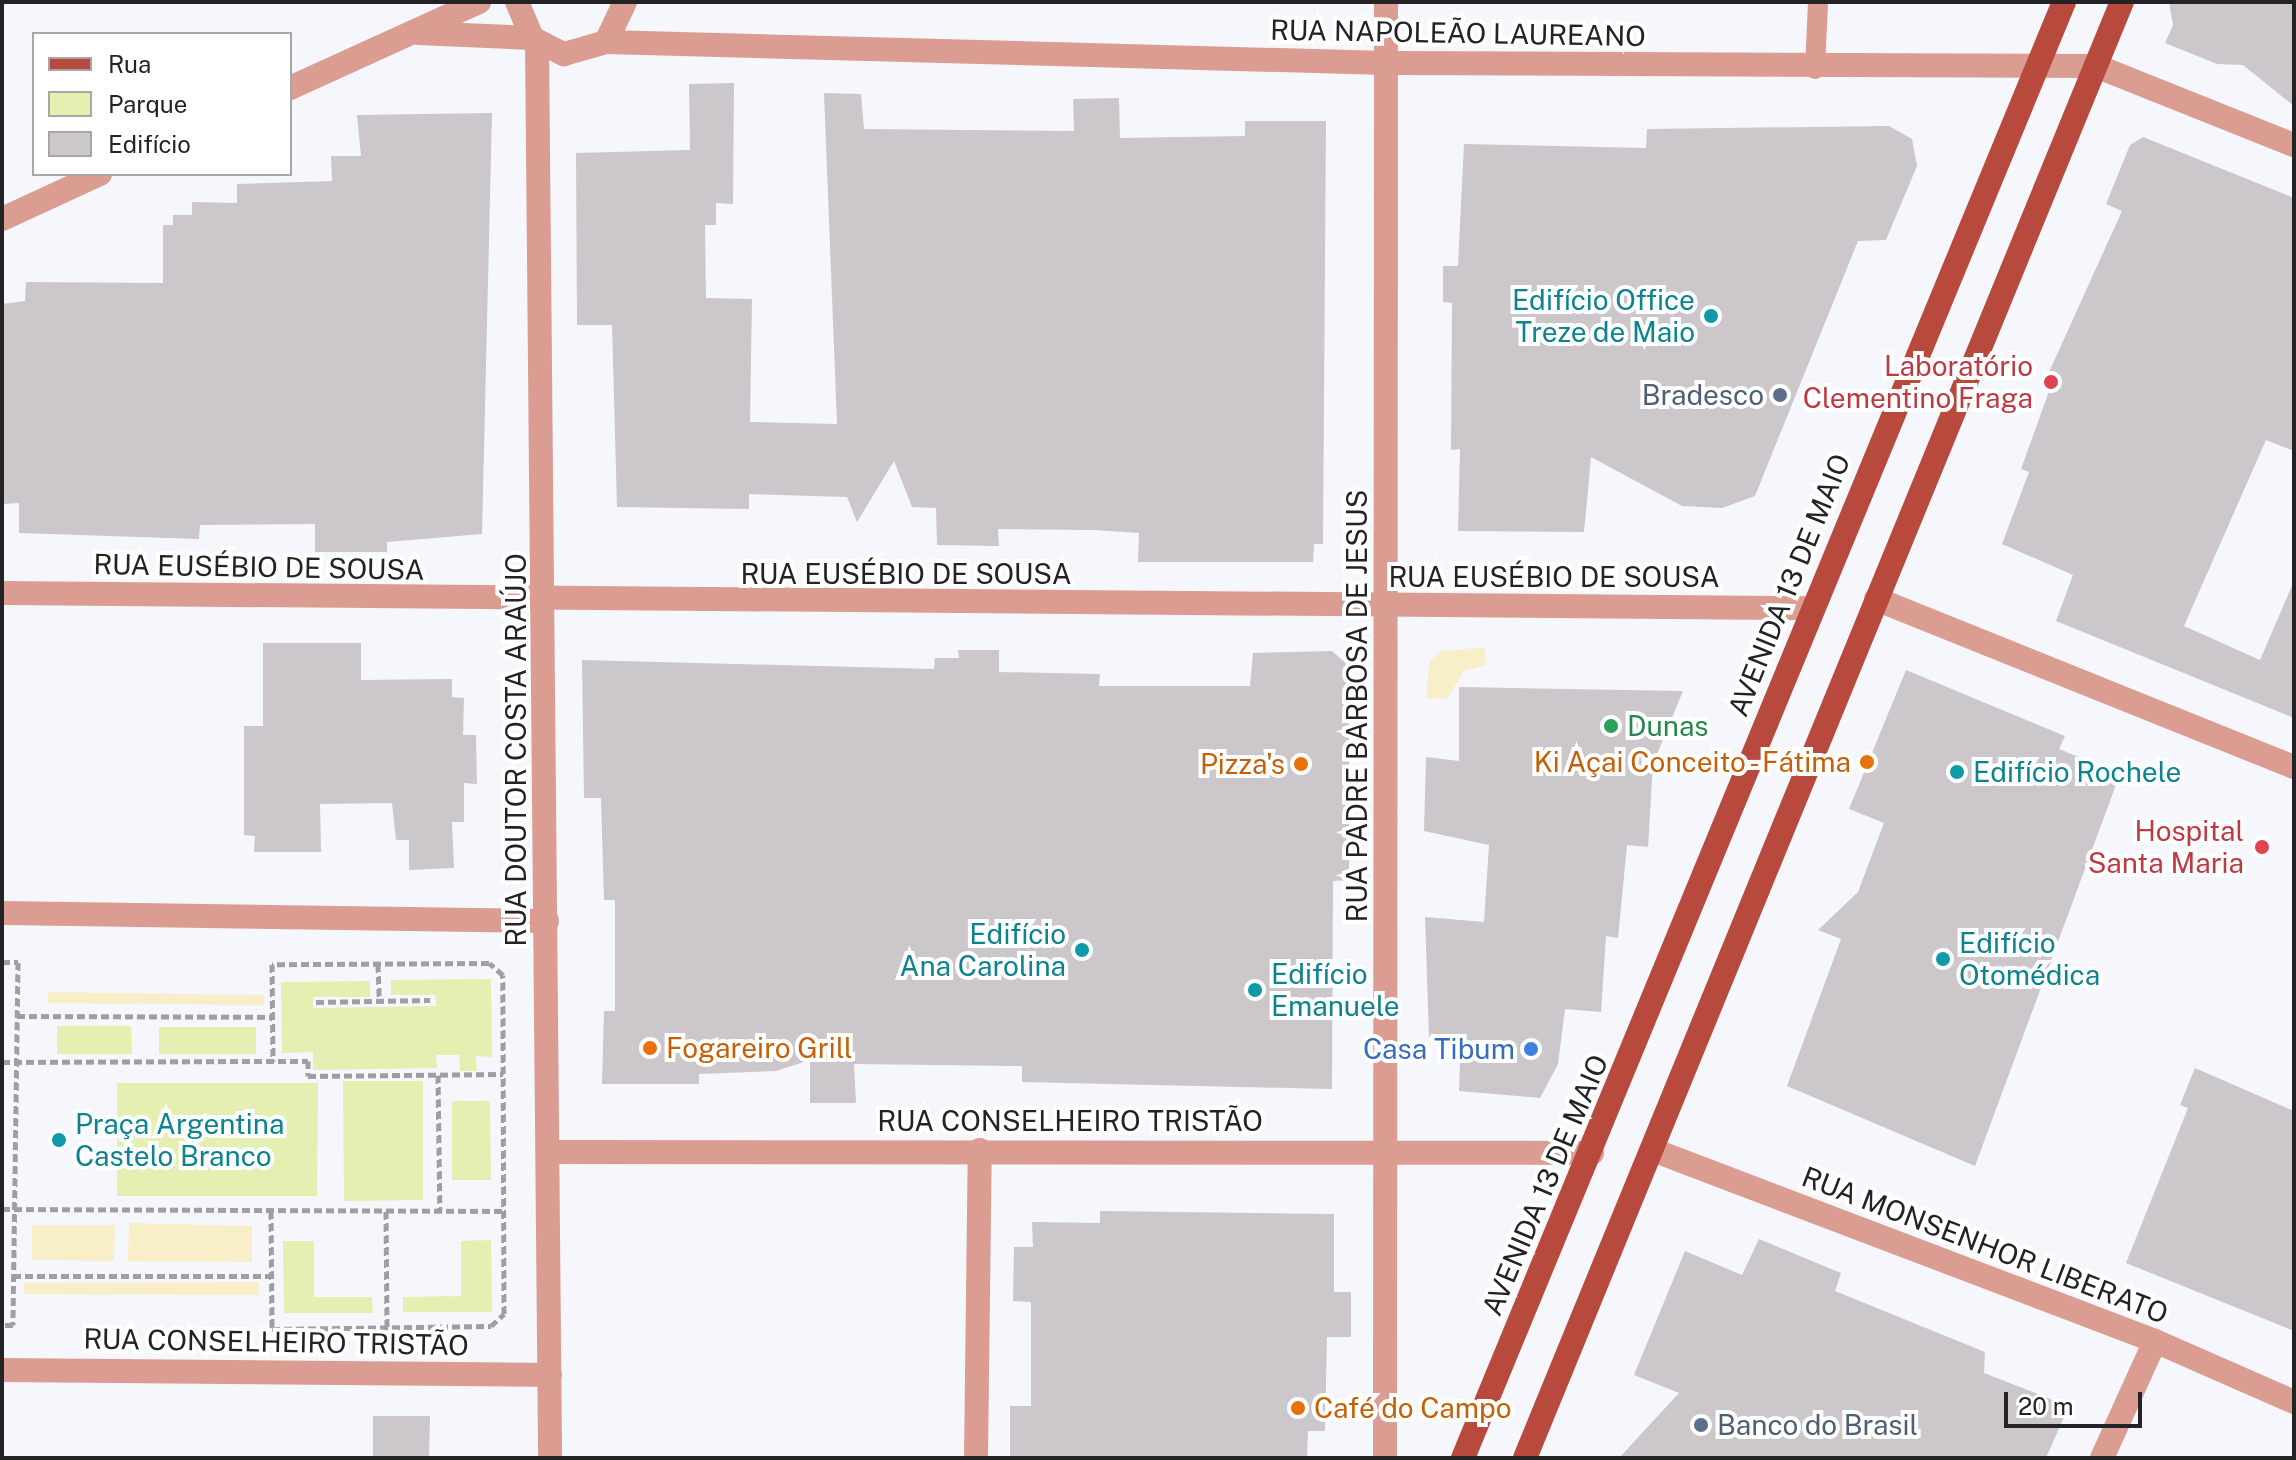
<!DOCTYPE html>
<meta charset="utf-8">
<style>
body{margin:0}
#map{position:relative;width:2296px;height:1460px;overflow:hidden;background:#f6f7fc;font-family:"Public Sans",sans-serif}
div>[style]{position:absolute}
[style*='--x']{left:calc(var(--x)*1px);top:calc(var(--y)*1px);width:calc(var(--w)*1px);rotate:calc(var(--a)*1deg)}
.green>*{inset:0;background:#e4efb1}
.sand>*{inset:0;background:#f8eec8}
.building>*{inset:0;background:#cbc7ca}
.path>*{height:5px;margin-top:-2.5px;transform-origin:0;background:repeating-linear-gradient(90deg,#9f9fa3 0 8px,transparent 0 12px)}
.service>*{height:20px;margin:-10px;padding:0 10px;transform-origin:10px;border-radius:10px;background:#db9d92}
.minor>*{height:24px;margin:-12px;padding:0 12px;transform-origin:12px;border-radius:12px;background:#db9d92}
.tertiary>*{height:24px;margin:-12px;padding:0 12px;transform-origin:12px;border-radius:12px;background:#db9d92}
.primary>*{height:24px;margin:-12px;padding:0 12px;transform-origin:12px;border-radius:12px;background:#b84a3d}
.dots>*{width:22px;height:22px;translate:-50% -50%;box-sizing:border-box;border:4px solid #fff;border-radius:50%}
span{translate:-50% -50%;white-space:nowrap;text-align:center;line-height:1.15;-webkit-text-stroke:8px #fff;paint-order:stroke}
.street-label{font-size:28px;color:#232325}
.culture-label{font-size:28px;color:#0d838f}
.right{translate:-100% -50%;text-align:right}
.left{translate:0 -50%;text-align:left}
.health-label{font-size:28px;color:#be3a42}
.service-label{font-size:28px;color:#4e5e75}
.leisure-label{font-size:28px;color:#27864d}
.food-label{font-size:28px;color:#c56008}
.shop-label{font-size:28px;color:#366cbe}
.frame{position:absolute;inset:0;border:4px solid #232325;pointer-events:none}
.legend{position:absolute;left:32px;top:32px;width:260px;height:144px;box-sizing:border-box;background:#fff;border:2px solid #a7a7a8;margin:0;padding:10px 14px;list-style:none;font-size:24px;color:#232325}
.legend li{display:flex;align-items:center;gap:16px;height:40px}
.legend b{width:40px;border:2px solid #a7a7a8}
.scale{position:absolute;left:2004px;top:1392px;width:138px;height:36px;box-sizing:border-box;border:4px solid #232325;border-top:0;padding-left:10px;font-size:24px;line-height:28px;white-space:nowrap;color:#232325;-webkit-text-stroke:6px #fff;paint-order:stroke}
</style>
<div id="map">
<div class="green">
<div style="clip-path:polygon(491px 979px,492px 1057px,476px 1056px,477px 1071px,460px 1071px,459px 1055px,436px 1055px,437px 1068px,313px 1070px,313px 1052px,282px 1053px,281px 982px,370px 981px,370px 997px,313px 997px,313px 1008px,436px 1006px,435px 995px,391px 995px,391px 980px)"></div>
<div style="clip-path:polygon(57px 1026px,131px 1026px,132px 1054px,57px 1054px)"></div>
<div style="clip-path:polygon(159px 1027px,256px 1027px,256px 1054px,159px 1054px)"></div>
<div style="clip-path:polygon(343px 1081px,423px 1081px,423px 1200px,344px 1201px)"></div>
<div style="clip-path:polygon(117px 1083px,318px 1083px,317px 1196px,117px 1196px)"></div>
<div style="clip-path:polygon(452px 1101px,490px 1101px,491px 1180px,452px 1180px)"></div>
<div style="clip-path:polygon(491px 1240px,492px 1312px,403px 1312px,403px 1297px,461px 1296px,461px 1241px)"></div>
<div style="clip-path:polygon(283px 1241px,314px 1241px,314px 1297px,372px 1297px,373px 1313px,284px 1313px)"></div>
</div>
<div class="sand">
<div style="clip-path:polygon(1485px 647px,1486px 665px,1464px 671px,1447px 699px,1426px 698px,1430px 661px,1442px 651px)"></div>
<div style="clip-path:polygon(48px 992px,264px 995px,264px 1005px,48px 1003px)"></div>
<div style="clip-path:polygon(129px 1223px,252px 1226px,252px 1262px,128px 1261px)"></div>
<div style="clip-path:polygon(32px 1225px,115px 1225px,114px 1261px,32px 1260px)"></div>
<div style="clip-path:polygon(259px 1282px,259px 1295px,24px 1294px,24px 1283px)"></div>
</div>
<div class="building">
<div style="clip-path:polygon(2169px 2px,2294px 2px,2294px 106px,2243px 65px,2217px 64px,2165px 43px,2173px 25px)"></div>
<div style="clip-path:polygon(734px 83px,733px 204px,716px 203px,716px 225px,705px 225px,706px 298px,752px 299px,750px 422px,837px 424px,824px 93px,861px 94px,864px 129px,1074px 131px,1073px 99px,1119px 98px,1120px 138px,1245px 136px,1245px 121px,1326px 121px,1323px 544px,1314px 544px,1313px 562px,1138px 562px,1139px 533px,1094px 530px,998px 529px,999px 546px,937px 545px,936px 508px,912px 507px,894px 461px,857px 522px,847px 497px,749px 494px,749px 509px,617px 507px,612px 325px,577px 325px,576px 153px,690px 150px,689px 84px)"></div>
<div style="clip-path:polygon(492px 113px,482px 534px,387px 542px,387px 552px,315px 552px,315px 524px,200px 525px,199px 539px,19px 533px,19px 503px,2px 504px,2px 304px,25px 301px,26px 282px,163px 283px,163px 225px,173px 225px,173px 215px,192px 215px,192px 202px,237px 203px,237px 184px,332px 181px,331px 156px,361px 156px,357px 115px)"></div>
<div style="clip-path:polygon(1889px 126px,1912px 139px,1917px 166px,1886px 240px,1858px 241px,1755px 496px,1722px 508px,1682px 506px,1591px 457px,1584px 532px,1458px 531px,1460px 449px,1451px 450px,1452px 303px,1443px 302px,1443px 266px,1458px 266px,1464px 144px,1646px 148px,1647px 129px)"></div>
<div style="clip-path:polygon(2143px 137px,2294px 198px,2294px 451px,2266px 440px,2184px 626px,2260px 660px,2294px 581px,2294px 718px,2056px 621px,2073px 575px,2002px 544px,2029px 472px,2021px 469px,2052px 383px,2045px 381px,2122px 211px,2106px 204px,2130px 145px)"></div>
<div style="clip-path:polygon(263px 643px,361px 643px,361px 680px,452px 679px,452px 697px,464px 698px,463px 735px,476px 735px,477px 784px,464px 783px,464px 822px,452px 822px,454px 868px,409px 870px,409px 840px,396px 840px,392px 803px,320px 804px,321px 852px,254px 852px,255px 836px,244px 835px,244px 726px,263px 726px)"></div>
<div style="clip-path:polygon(958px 650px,999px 650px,999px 672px,1100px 674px,1099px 686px,1250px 686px,1253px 653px,1332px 651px,1349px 666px,1349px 880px,1333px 881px,1332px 1089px,1022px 1082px,1022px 1066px,854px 1064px,856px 1103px,810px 1103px,810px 1060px,776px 1071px,699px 1074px,699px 1084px,602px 1084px,604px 1011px,615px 1011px,615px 900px,604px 900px,601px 798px,584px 798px,582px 660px,934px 669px,935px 658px,959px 658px)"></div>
<div style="clip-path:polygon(1906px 670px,2065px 736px,2059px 749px,2120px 774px,1975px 1166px,1787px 1086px,1841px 939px,1818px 930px,1858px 892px,1884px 823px,1849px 809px)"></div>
<div style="clip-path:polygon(1459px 687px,1683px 691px,1653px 764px,1648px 847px,1627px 845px,1618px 938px,1606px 936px,1601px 1012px,1565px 1009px,1558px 1064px,1540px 1098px,1459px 1091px,1461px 1038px,1429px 1037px,1425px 917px,1484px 922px,1489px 845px,1424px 831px,1426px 757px,1459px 761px)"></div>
<div style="clip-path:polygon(2195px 1068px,2294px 1111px,2294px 1331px,2126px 1263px,2188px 1108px,2180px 1105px)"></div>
<div style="clip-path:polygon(1100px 1211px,1334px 1214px,1334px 1292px,1351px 1292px,1351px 1337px,1327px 1337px,1325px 1431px,1308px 1431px,1307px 1458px,1010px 1458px,1010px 1406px,1031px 1406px,1031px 1302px,1013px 1301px,1014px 1247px,1033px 1247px,1032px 1222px,1100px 1223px)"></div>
<div style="clip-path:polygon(1759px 1239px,1841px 1273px,1835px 1291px,1985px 1352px,1984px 1373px,2069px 1406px,2046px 1458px,1619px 1458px,1679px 1393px,1634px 1375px,1685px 1251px,1742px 1275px)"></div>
<div style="clip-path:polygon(373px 1416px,430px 1416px,429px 1458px,373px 1458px)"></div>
</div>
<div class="path">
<div style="--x:2;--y:962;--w:16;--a:0"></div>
<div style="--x:18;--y:962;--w:363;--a:90.8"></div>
<div style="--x:13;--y:1325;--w:11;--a:180"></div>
<div style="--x:378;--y:964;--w:37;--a:88"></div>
<div style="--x:316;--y:1002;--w:114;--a:-1"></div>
<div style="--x:17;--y:1016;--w:256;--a:0.2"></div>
<div style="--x:2;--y:1062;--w:306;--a:-0.2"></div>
<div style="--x:308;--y:1061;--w:15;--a:90"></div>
<div style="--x:308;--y:1076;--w:195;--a:-0.6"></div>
<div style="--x:438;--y:1075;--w:136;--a:89.2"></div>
<div style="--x:2;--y:1209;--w:502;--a:0.23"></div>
<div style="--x:271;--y:1211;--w:118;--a:89.5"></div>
<div style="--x:272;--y:1329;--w:219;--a:-0.8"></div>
<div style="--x:491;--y:1326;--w:18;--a:-43"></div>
<div style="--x:504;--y:1314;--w:339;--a:-90.2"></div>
<div style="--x:503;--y:975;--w:18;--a:-139"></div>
<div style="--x:489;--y:963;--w:217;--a:179.7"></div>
<div style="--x:272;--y:964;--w:97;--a:89.4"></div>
<div style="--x:386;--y:1211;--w:116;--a:89.5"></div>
<div style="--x:13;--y:1276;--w:258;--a:0"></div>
</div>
<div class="service">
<div style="--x:1815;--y:69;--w:67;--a:-87.4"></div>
</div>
<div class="minor">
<div style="--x:517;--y:2;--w:39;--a:67"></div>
<div style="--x:532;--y:38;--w:36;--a:27"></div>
<div style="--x:564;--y:54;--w:44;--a:-15.9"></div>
<div style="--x:606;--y:42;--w:44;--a:-64.6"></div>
<div style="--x:418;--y:33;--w:114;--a:2.5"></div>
<div style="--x:537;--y:42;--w:1416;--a:89.47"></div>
<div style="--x:606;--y:42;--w:780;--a:1.54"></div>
<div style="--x:1386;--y:63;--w:710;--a:0.24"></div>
<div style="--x:2096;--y:66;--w:213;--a:21.8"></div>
<div style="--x:290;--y:88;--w:208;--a:-24.5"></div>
<div style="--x:2;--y:219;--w:108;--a:-24.7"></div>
<div style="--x:2;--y:593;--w:1808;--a:0.48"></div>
<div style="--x:1876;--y:599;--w:450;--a:21.9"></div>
<div style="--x:2;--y:913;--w:545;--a:0.84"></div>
<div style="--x:1653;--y:1150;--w:537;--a:20.83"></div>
<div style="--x:2155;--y:1341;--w:152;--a:23.7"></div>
<div style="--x:548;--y:1152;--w:1044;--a:0.05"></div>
<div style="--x:2;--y:1370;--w:548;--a:0.52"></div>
<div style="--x:976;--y:1458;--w:308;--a:-89.3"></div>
<div style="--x:2102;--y:1458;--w:128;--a:-65.6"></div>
</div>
<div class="tertiary">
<div style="--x:1385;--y:1458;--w:1456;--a:-89.96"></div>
</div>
<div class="primary">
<div style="--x:1463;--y:1458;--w:1575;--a:-67.57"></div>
<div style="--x:1525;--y:1458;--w:1574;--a:-67.71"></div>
</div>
<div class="dots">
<div style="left:1711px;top:316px;background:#0f9aa8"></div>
<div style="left:2051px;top:382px;background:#e0444e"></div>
<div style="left:1780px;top:395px;background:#5c6f8a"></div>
<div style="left:1611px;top:726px;background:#2e9e5b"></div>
<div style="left:1867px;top:762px;background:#e8710a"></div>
<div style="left:1301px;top:764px;background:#e8710a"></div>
<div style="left:1957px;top:772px;background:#0f9aa8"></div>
<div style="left:2262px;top:847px;background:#e0444e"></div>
<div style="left:1082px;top:950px;background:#0f9aa8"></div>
<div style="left:1943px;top:959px;background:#0f9aa8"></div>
<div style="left:1255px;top:990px;background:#0f9aa8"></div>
<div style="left:650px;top:1048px;background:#e8710a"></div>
<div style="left:1531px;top:1049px;background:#3f7fe0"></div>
<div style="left:59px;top:1140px;background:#0f9aa8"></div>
<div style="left:1298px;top:1408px;background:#e8710a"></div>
<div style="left:1701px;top:1425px;background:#5c6f8a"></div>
</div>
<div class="street-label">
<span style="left:1458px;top:33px;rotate:1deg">RUA NAPOLEÃO LAUREANO</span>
<span style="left:259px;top:567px;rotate:1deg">RUA EUSÉBIO DE SOUSA</span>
<span style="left:906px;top:574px">RUA EUSÉBIO DE SOUSA</span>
<span style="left:1554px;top:577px">RUA EUSÉBIO DE SOUSA</span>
<span style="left:1789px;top:585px;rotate:-68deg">AVENIDA 13 DE MAIO</span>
<span style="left:1357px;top:706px;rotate:-90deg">RUA PADRE BARBOSA DE JESUS</span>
<span style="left:516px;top:750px;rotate:-90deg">RUA DOUTOR COSTA ARAÚJO</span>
<span style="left:1070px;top:1121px">RUA CONSELHEIRO TRISTÃO</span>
<span style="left:1545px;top:1185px;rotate:-67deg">AVENIDA 13 DE MAIO</span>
<span style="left:1985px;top:1245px;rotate:21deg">RUA MONSENHOR LIBERATO</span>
<span style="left:276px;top:1342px;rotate:1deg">RUA CONSELHEIRO TRISTÃO</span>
</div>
<div class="culture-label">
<span class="right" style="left:1695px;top:316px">Edifício Office<br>Treze de Maio</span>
<span class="left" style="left:1973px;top:772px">Edifício Rochele</span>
<span class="right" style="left:1066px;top:950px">Edifício<br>Ana Carolina</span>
<span class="left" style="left:1959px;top:959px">Edifício<br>Otomédica</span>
<span class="left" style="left:1271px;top:990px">Edifício<br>Emanuele</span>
<span class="left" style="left:75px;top:1140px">Praça Argentina<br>Castelo Branco</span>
</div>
<div class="health-label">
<span class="right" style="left:2033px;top:382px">Laboratório<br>Clementino Fraga</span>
<span class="right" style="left:2244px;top:847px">Hospital<br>Santa Maria</span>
</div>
<div class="service-label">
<span class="right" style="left:1764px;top:395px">Bradesco</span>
<span class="left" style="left:1717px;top:1425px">Banco do Brasil</span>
</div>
<div class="leisure-label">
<span class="left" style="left:1627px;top:726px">Dunas</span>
</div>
<div class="food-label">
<span class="right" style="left:1851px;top:762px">Ki Açai Conceito - Fátima</span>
<span class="right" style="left:1285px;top:764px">Pizza's</span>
<span class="left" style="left:666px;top:1048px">Fogareiro Grill</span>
<span class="left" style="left:1314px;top:1408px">Café do Campo</span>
</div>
<div class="shop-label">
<span class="right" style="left:1515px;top:1049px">Casa Tibum</span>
</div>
<div class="frame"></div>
<ul class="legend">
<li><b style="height:10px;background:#b84a3d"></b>Rua</li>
<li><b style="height:22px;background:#e4efb1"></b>Parque</li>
<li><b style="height:22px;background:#cbc7ca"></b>Edifício</li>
</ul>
<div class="scale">20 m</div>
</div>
